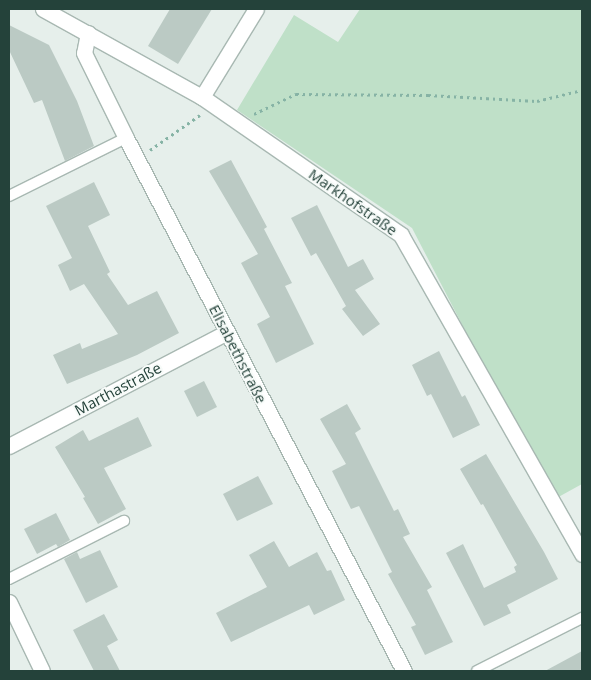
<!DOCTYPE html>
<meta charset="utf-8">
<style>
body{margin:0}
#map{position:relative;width:591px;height:680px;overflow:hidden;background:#e6efeb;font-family:"Open Sans",sans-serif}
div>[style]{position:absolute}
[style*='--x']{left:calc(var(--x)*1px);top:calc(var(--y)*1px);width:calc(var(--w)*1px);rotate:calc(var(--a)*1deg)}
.green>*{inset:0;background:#bfe0c8}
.building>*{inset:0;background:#bbcac4}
.path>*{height:3px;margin-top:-1.5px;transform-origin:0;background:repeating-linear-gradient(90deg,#86b3a5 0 2.5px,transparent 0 6.5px)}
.roads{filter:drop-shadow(1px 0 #a8b8b2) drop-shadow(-1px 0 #a8b8b2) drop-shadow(0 1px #a8b8b2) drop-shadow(0 -1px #a8b8b2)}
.service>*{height:10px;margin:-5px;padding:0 5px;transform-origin:5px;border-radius:5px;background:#fff}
.minor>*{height:15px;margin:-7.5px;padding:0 7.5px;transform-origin:7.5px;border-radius:7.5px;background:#fff}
span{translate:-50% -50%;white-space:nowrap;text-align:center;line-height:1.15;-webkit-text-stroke:4px #f7fbf9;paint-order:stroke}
.street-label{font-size:15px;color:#24423a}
.frame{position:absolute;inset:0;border:10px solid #24423a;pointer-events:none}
</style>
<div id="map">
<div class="green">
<div style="clip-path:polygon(360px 9px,582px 9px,582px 484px,553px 500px,412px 228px,237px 110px,294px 15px,338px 42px)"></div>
</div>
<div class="building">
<div style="clip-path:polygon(170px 9px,212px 9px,178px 64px,148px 46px)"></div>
<div style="clip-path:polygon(9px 25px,49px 45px,77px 101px,94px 146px,65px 161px,42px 100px,34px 103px,9px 50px)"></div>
<div style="clip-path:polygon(231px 160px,267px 227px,264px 229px,292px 283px,285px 286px,314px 344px,276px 363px,257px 324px,270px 317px,241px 263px,258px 254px,209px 171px)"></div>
<div style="clip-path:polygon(94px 182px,110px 215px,88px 226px,110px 272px,107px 274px,128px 305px,157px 291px,179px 333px,137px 355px,67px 384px,53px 355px,80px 343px,82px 349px,118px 334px,84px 284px,70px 291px,58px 265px,72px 258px,46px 206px)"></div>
<div style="clip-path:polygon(317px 205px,348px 267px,363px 259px,374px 279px,355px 290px,380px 324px,363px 336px,342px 309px,346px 306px,316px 253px,311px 256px,291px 218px)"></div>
<div style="clip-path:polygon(439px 351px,462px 397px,465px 395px,480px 425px,453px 438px,431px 394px,427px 396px,412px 365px)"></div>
<div style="clip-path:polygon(204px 381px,217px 407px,197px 417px,184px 391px)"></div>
<div style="clip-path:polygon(347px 404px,361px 429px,355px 433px,394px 511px,398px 509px,410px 534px,403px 537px,432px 587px,427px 590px,453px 642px,425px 655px,411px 627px,416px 625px,388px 574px,392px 572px,359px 506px,351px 509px,332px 471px,346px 464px,320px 419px)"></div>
<div style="clip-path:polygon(138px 417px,152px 446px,104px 468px,126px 509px,98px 524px,83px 498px,85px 497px,55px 447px,83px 430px,89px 441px)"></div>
<div style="clip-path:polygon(486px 454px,544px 552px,558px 579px,507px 605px,511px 613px,484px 626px,446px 553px,463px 544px,484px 588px,516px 572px,514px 567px,517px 565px,483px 504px,481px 505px,460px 469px)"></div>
<div style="clip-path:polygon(258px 476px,273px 504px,237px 521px,223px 494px)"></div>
<div style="clip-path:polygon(56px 513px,70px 540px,58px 547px,56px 544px,37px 554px,24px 529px)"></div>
<div style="clip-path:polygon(274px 541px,289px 567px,317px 552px,327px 571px,331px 570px,345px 600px,314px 615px,309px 605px,231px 642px,216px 613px,267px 587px,249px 555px)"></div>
<div style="clip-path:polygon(100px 550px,118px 587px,86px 603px,64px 559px,77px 552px,80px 559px)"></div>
<div style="clip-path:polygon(104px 614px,118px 640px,107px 646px,120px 671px,94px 671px,73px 630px)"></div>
<div style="clip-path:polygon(582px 651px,582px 671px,545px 671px)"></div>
</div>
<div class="path">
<div style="--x:254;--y:114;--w:47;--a:-25.5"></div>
<div style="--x:296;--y:94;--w:132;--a:0.4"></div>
<div style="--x:428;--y:95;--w:109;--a:3.2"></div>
<div style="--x:537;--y:101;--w:46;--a:-13.7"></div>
<div style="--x:150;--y:150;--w:61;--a:-35"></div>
</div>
<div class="roads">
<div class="service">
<div style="--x:9;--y:196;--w:131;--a:-26.4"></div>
<div style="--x:9;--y:579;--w:129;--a:-26.8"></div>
<div style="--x:477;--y:671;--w:118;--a:-26.8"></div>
</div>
<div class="minor">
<div style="--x:43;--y:9;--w:182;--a:29"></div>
<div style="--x:202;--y:97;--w:242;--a:34.7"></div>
<div style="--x:401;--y:235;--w:367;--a:60.4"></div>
<div style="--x:88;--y:33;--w:20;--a:101"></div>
<div style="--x:84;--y:53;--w:95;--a:63.7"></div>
<div style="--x:126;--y:138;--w:601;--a:62.45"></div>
<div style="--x:202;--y:97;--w:103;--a:-58.5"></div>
<div style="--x:9;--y:446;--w:246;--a:-27.6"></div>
<div style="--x:9;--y:602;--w:76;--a:64.4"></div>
</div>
</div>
<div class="street-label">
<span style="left:353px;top:202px;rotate:35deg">Markhofstraße</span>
<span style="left:238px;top:354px;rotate:63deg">Elisabethstraße</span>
<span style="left:118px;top:389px;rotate:-28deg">Marthastraße</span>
</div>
<div class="frame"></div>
</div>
